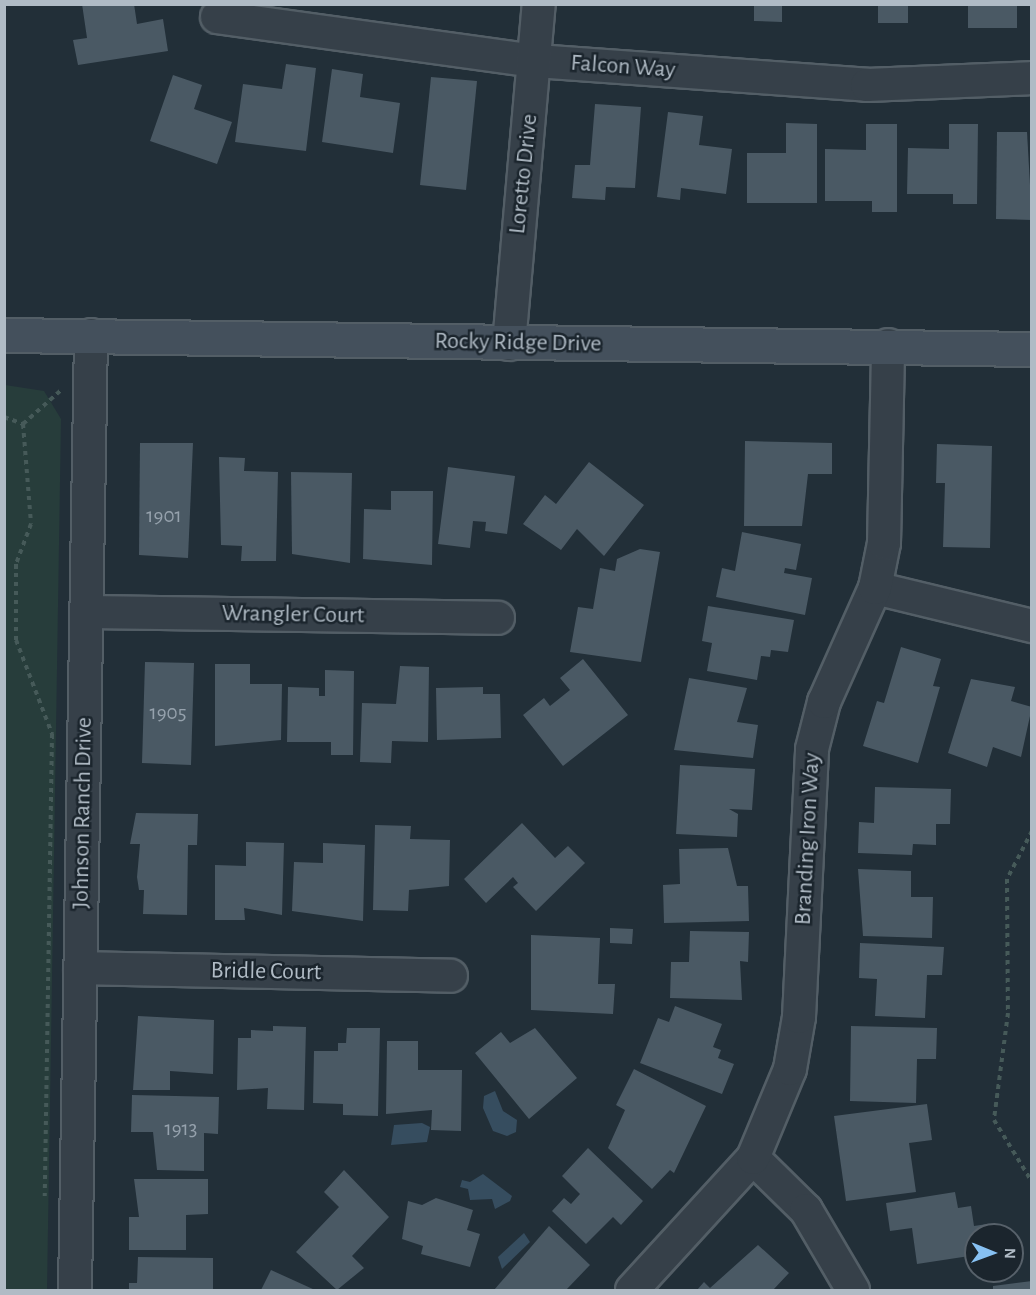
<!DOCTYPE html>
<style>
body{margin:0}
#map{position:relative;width:1036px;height:1295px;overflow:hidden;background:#222f38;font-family:"Alegreya Sans",sans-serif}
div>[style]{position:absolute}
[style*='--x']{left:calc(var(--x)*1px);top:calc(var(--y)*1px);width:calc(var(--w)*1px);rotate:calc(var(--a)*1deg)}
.green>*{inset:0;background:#273d3b}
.water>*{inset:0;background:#364d5f}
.building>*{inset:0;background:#4a5964}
.path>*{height:4px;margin-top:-2px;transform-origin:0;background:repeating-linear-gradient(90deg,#465a59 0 4.5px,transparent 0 9px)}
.roads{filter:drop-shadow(2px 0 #535e66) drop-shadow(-2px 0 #535e66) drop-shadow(0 2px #535e66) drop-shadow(0 -2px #535e66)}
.street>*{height:32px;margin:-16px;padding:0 16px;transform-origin:16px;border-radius:16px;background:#364049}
.secondary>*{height:33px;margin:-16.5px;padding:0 16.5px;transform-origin:16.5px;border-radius:16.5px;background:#44505c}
span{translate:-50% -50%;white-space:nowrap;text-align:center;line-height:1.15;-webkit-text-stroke:5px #1b252d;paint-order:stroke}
.number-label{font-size:21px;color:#96a2ad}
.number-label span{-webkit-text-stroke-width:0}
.street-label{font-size:24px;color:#b0bbc5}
.frame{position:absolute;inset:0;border:6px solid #b0bbc5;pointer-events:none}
.north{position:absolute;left:964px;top:1223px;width:60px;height:60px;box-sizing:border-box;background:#1b252d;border:2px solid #57616a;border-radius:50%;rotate:91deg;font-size:16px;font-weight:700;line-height:24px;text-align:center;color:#b0bbc5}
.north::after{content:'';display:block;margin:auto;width:21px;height:27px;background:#87c1f3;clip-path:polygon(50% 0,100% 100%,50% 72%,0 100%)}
</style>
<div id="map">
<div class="green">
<div style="clip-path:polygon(5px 385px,44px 391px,61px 419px,47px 1290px,4px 1290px)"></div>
</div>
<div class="water">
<div style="clip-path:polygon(495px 1091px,503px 1111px,517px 1120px,516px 1132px,507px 1136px,493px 1131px,483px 1108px,484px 1096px)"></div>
<div style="clip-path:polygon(422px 1123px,430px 1127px,427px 1142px,391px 1145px,394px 1125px)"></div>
<div style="clip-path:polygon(483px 1174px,512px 1196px,510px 1201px,495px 1209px,492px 1199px,470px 1200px,468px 1189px,460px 1187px,462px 1180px,470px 1182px)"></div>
<div style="clip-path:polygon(524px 1233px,530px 1242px,502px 1269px,498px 1257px)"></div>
</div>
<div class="building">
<div style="clip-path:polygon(82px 4px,134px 4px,137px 24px,163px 19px,168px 51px,78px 65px,73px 40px,87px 38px)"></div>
<div style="clip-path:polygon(754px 4px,782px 4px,782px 22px,754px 21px)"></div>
<div style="clip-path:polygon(878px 4px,908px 4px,908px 23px,878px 23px)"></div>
<div style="clip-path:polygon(968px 4px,1017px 4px,1017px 28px,968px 28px)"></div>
<div style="clip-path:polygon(286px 64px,316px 68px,306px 151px,235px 142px,243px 84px,282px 89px)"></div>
<div style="clip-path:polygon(332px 69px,363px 74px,360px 97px,400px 103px,393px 153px,322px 142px)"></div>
<div style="clip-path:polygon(173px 75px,202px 85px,194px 109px,232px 122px,217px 164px,150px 141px)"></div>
<div style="clip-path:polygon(431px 77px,477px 81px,466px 190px,420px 185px)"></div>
<div style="clip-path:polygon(595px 104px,641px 107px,635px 188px,606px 187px,605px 200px,572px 198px,575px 165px,590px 165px)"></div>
<div style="clip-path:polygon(668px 112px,703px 116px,699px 145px,732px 149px,726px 194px,681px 188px,680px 200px,657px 197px)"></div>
<div style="clip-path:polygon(786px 123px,817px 124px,817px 203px,747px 203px,747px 153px,786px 153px)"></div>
<div style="clip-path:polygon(866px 124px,897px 124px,897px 212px,872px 212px,872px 201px,825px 201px,825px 149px,866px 150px)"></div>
<div style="clip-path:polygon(949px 124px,978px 124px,977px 204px,953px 204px,953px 194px,907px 194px,908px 148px,949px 149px)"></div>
<div style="clip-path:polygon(997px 132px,1027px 132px,1032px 220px,996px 219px)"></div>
<div style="clip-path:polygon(745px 441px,832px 443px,832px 474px,808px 474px,802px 526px,744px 526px)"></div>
<div style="clip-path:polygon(140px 443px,193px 443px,188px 558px,139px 555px)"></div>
<div style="clip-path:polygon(937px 444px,992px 446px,990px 548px,943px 547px,945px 483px,936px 483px)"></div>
<div style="clip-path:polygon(219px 457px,245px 458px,244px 471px,278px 472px,276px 561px,241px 561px,242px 546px,221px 545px)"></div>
<div style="clip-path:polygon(589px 462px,644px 505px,604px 556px,577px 529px,561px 550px,523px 524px,545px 495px,556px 504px)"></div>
<div style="clip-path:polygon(448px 467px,515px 476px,507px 534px,485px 531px,486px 522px,473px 521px,470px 548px,438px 544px)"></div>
<div style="clip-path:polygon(291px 472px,352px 473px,350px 563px,292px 554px)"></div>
<div style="clip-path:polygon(391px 491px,433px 491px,432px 565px,363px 559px,364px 509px,391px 510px)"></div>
<div style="clip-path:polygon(742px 532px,801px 544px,796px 570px,785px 568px,784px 573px,812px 578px,805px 615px,716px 597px,722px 568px,735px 571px)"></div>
<div style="clip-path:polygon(640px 549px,660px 552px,641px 662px,570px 652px,578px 607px,593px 609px,600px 568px,615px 571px,617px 559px)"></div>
<div style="clip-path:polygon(708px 606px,794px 620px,788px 652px,771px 650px,770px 657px,761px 656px,757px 680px,707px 671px,712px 643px,702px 641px)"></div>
<div style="clip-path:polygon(901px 647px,941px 659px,933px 686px,940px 687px,918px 763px,863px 746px,877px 701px,884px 703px)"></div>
<div style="clip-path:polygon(583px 659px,628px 715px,563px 766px,523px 715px,544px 698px,550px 706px,570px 690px,560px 678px)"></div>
<div style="clip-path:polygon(145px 662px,194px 663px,191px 765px,142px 763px)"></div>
<div style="clip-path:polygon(215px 664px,250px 664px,250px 684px,282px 684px,281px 740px,215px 746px)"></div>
<div style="clip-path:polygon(400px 666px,429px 667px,428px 742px,392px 741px,391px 763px,360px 762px,362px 703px,396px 704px)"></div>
<div style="clip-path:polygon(325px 670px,354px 671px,353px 755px,331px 755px,331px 742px,287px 742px,288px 687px,319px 688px,319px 696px,325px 696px)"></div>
<div style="clip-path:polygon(689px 678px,747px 688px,737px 722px,758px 725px,753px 758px,674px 750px)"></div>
<div style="clip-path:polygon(971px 679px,1015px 687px,1011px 701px,1032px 707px,1021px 757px,993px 747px,987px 767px,948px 753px)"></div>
<div style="clip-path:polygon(483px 687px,483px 694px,500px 694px,501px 738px,437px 740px,436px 688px)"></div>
<div style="clip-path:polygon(680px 765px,755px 769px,752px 810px,729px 809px,738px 814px,737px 837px,676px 834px)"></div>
<div style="clip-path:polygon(875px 787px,951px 789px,950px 824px,936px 824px,936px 845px,913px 844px,912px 855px,858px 853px,859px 822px,874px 823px)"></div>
<div style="clip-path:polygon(136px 813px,198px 814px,197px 845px,188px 845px,187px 915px,143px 914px,144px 890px,139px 890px,137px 877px,140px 844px,130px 844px)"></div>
<div style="clip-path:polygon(522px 823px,555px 858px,568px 846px,585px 863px,536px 911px,513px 887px,518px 883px,513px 877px,486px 903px,464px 879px)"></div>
<div style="clip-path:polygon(375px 825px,411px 826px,410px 839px,450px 840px,449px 886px,409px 890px,408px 911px,373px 910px)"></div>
<div style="clip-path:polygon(246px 842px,284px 843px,282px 915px,244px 908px,245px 920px,215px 920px,215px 865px,246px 866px)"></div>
<div style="clip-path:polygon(323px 843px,365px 845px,363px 921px,292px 911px,294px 862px,323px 863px)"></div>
<div style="clip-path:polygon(728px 848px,737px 886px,748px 886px,749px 921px,664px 923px,663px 885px,680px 884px,679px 849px)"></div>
<div style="clip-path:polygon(858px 869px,911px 871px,911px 897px,933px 897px,932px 938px,863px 936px)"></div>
<div style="clip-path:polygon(610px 928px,633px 929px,632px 944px,610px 943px)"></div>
<div style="clip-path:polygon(690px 931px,749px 932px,748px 962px,740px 961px,742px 1000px,670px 998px,671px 962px,689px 962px)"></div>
<div style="clip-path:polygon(531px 935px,600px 938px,598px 984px,615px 984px,613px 1014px,531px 1010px)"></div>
<div style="clip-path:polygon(860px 943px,944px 947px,942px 975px,927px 975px,925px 1018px,875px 1016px,877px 979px,859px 978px)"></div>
<div style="clip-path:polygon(675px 1006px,722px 1024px,713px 1047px,721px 1050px,718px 1058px,734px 1064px,722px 1094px,640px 1063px,658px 1018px,669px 1022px)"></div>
<div style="clip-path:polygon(138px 1016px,214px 1020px,213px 1074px,170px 1071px,170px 1090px,133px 1090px)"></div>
<div style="clip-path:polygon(273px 1026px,306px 1027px,304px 1110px,267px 1109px,268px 1088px,237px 1090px,238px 1038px,251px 1038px,251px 1030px,273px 1031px)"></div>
<div style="clip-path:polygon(851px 1026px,937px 1028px,936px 1059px,917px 1059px,916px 1103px,850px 1101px)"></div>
<div style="clip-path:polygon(347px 1028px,380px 1028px,378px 1116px,343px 1115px,343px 1104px,313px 1103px,314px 1051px,338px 1051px,338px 1043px,346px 1043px)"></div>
<div style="clip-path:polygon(535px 1028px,577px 1078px,529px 1119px,475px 1053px,501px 1032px,510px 1043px)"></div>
<div style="clip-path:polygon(387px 1041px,418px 1041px,418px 1070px,462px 1070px,461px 1131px,431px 1130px,432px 1110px,386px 1114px)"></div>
<div style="clip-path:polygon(634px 1069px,706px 1106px,674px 1173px,670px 1170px,652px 1189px,608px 1148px,625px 1110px,616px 1105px)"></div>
<div style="clip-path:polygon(132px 1095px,219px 1097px,218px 1134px,204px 1133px,204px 1171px,157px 1170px,153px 1132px,131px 1132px)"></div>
<div style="clip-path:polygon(927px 1104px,932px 1140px,909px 1143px,916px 1192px,846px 1201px,834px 1116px)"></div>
<div style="clip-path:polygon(588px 1148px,643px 1201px,621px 1225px,613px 1217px,586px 1244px,552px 1211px,564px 1198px,571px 1204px,580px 1194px,562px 1176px)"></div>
<div style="clip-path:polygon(344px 1170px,389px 1217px,352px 1256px,364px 1268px,337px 1290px,296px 1252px,339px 1207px,324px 1192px)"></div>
<div style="clip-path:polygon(134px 1179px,208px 1179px,208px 1214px,186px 1215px,186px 1250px,129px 1250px,129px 1217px,139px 1217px)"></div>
<div style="clip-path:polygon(955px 1192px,958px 1208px,971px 1206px,974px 1226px,987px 1224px,989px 1235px,976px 1235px,976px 1255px,917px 1264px,912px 1228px,890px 1231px,886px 1203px)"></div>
<div style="clip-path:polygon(436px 1198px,473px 1210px,467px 1230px,480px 1234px,470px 1267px,421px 1254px,423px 1246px,402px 1239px,408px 1201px,422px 1205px)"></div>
<div style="clip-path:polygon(549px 1226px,590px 1265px,566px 1290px,494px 1290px)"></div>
<div style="clip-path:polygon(758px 1245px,789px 1273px,773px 1290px,697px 1290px,704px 1282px,710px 1288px)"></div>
<div style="clip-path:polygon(138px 1257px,213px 1258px,213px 1290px,129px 1290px,129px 1283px,137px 1283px)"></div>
<div style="clip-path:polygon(271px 1270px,315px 1290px,261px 1290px)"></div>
<div style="clip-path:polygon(1032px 1281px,1032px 1290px,993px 1290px,993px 1286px)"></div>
</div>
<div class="path">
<div style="--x:4;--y:417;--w:20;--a:20"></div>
<div style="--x:23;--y:424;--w:100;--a:85.4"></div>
<div style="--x:31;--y:524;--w:43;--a:110.6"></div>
<div style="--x:16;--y:564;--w:76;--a:90"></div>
<div style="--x:16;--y:640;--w:101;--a:69"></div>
<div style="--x:52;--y:734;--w:462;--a:90.9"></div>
<div style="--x:23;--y:424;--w:50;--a:-41.7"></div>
<div style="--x:1032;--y:831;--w:54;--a:117.5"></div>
<div style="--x:1007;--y:879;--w:134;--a:89.6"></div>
<div style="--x:1008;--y:1013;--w:108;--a:97.5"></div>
<div style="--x:994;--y:1120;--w:73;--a:58.5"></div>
</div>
<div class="roads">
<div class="street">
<div style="--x:217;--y:17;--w:322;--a:7.9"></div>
<div style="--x:536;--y:61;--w:332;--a:4.1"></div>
<div style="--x:867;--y:85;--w:165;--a:-2.4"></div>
<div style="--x:509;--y:344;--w:341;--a:-85"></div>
<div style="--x:875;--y:588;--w:162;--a:13.6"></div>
<div style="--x:87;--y:612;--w:411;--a:0.8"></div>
<div style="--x:80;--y:968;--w:371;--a:1.2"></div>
<div style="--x:753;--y:1158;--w:74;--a:44.5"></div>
<div style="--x:806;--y:1210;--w:93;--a:59.6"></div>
<div style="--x:75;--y:1290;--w:955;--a:-89.04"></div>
<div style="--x:632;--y:1290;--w:179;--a:-47.5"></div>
<div style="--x:753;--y:1158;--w:96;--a:-67.4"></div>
<div style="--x:790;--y:1069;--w:53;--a:-80.2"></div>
<div style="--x:799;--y:1017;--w:268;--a:-87.2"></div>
<div style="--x:812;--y:749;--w:49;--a:-75.7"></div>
<div style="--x:824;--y:702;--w:125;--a:-65.9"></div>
<div style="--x:875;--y:588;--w:46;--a:-78.7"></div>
<div style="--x:884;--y:543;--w:198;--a:-88.8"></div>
</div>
<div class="secondary">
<div style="--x:4;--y:335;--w:1028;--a:0.78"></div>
</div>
</div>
<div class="number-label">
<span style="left:164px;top:516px">1901</span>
<span style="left:168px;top:713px">1905</span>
<span style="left:181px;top:1129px">1913</span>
</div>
<div class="street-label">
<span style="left:623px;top:67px;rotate:4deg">Falcon Way</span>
<span style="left:524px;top:174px;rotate:-84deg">Loretto Drive</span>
<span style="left:518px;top:343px;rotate:1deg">Rocky Ridge Drive</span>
<span style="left:293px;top:615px;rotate:1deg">Wrangler Court</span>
<span style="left:83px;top:813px;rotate:-89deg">Johnson Ranch Drive</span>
<span style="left:808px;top:839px;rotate:-87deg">Branding Iron Way</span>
<span style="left:266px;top:972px;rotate:1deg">Bridle Court</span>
</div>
<div class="frame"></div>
<div class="north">N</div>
</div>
